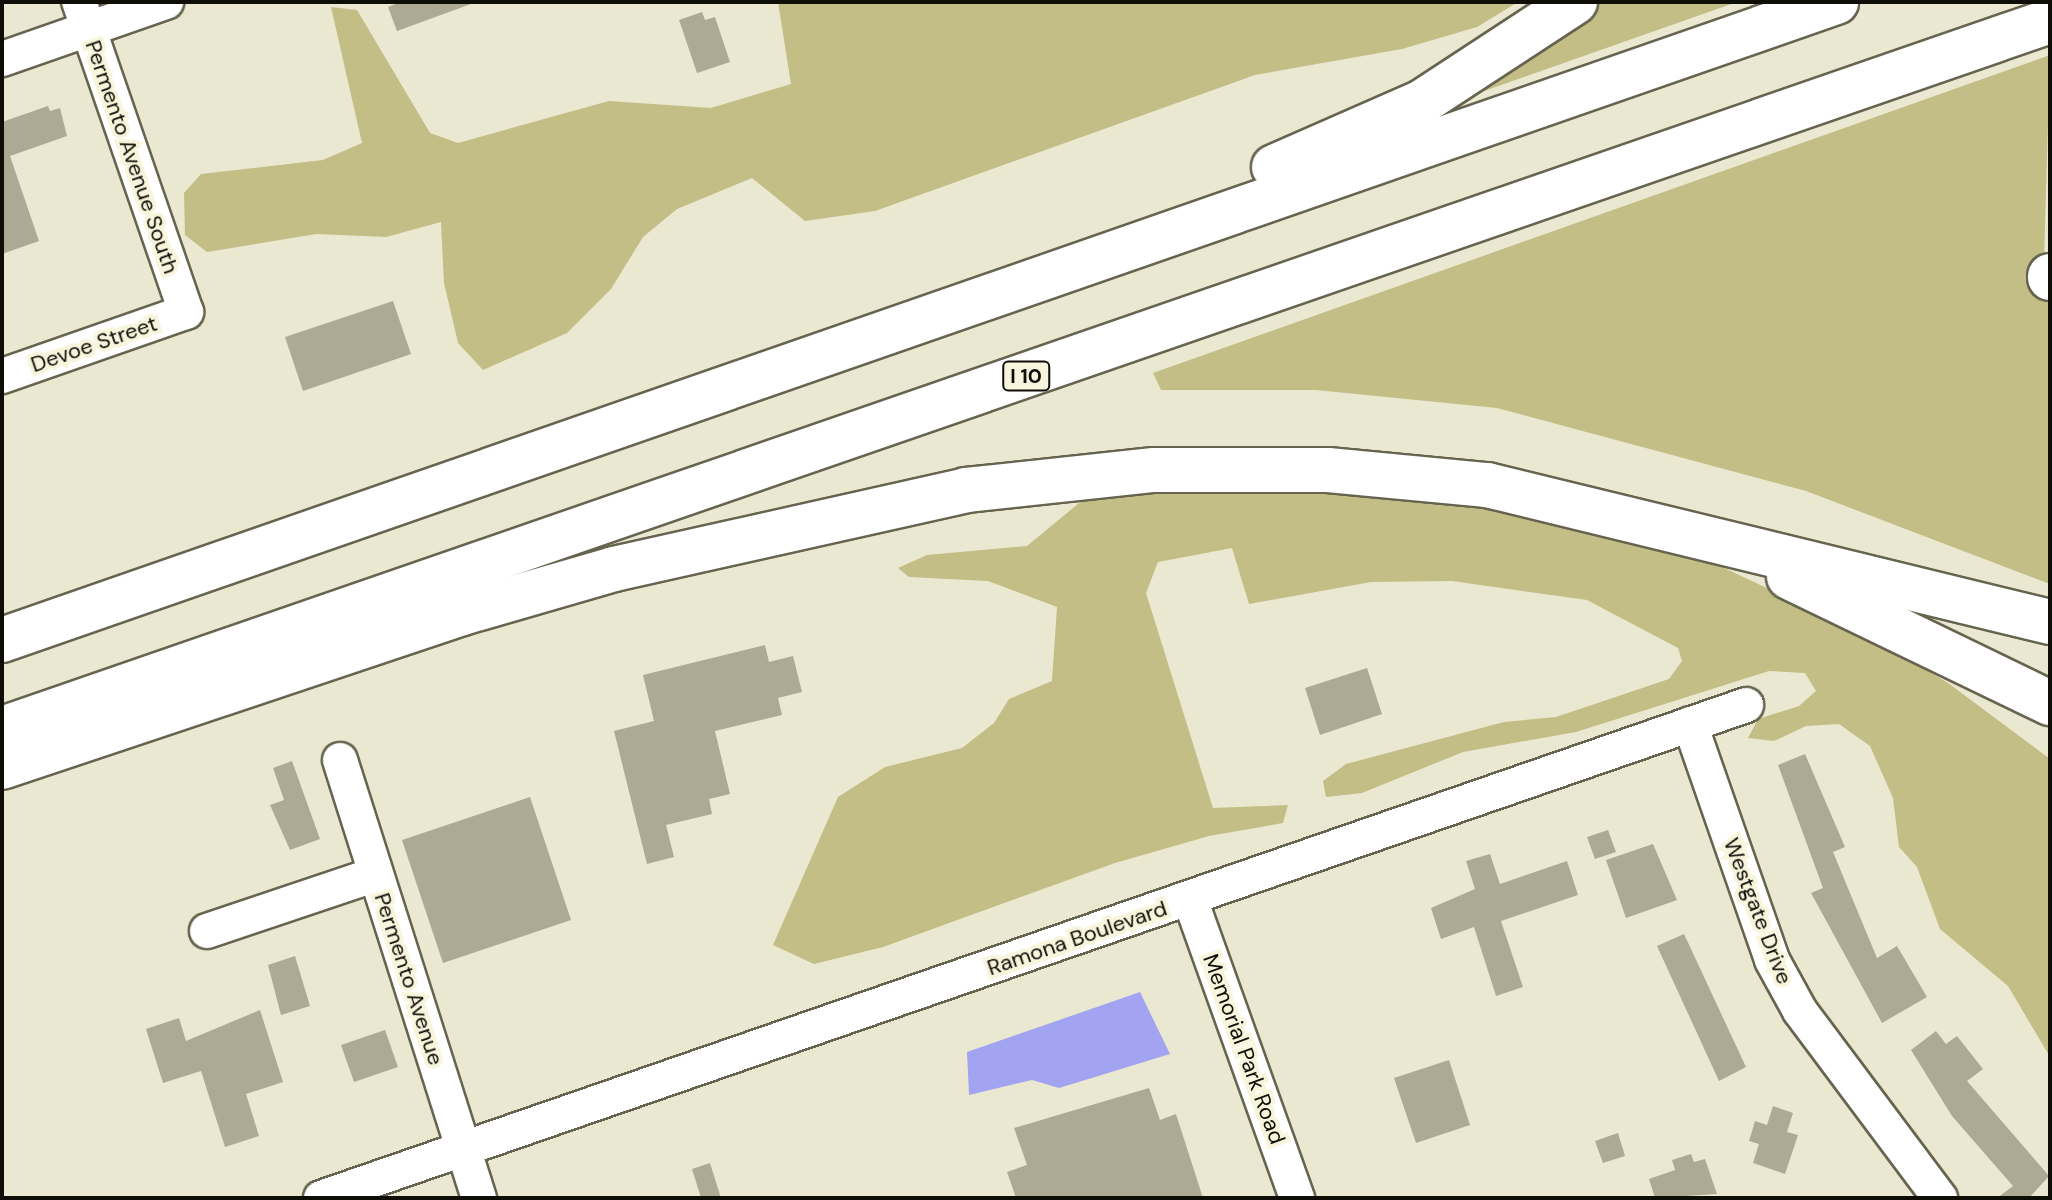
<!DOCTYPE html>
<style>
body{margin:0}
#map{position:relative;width:2052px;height:1200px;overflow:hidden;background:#eae8d0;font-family:"DM Sans",sans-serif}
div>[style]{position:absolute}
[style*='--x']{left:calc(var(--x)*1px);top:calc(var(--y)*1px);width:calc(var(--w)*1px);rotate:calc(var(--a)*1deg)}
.green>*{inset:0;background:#c3bd86}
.water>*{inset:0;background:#a2a4f1}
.building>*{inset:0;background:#adaa94}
.roads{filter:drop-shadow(2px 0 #66644f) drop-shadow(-2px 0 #66644f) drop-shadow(0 2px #66644f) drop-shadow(0 -2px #66644f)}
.minor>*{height:34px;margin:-17px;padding:0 17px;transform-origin:17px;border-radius:17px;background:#fff}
.highway>*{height:44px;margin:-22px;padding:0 22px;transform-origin:22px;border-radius:22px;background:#fff}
span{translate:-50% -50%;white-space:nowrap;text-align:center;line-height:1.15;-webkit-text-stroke:8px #f8f5dd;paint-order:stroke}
.shield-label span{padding:2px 6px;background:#f8f5dd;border:2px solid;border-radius:6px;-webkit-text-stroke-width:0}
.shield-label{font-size:20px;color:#0e0d06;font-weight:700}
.street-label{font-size:22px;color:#0e0d06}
.frame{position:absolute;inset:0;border:4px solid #0e0d06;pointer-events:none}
</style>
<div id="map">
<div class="green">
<div style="clip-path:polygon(778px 2px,1518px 2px,1477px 27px,1402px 49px,1255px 75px,875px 211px,805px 221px,752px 178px,677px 209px,643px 237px,611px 289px,567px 333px,483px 370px,458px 343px,444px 283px,441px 222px,386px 237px,316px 234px,207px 252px,185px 235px,184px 193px,201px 174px,323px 160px,362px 143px,331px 7px,357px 10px,430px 133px,458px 143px,609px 101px,711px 108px,791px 84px)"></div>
<div style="clip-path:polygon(1588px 2px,1737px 2px,1456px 101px)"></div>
<div style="clip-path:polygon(2050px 55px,2044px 260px,2050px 319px,2050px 584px,1806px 491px,1497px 408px,1316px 390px,1161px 390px,1153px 373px)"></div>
<div style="clip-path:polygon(1417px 485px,1654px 535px,1871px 637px,1948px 683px,2050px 759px,2050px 1057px,2008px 986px,1940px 929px,1917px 867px,1899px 847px,1893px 798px,1870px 746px,1839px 724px,1806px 726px,1774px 741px,1748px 738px,1758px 719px,1799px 706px,1816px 691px,1805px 673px,1769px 671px,1576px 732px,1463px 752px,1362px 793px,1326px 797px,1323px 781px,1346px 764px,1504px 722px,1556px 717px,1669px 679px,1682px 661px,1678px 648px,1587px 600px,1452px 581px,1371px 582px,1249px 604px,1232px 548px,1158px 562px,1146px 593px,1213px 808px,1288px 805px,1283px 823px,1209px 836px,1115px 863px,883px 947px,814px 964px,773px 945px,838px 797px,885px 767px,962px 748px,994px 723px,1009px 699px,1052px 681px,1057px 607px,988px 581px,909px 577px,898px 568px,927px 555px,1027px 546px,1096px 489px)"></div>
</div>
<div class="water">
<div style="clip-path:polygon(1140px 992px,1170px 1054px,1059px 1088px,1032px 1080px,969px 1095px,967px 1052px)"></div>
</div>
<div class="building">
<div style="clip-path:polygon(400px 2px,470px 2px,471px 4px,397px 31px,388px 7px)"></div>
<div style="clip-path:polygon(702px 12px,705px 20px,715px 17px,730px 62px,697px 73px,679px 20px)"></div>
<div style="clip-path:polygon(48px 106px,50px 111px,60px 108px,67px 136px,10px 156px,39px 241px,2px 254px,2px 122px)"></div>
<div style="clip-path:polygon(393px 301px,411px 354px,303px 391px,285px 337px)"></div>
<div style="clip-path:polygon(765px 645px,769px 662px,793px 656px,802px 692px,778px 698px,782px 715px,715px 731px,730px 794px,709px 799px,712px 814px,666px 825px,674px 857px,647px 864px,614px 731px,654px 721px,643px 675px)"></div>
<div style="clip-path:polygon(1367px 668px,1382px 714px,1320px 735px,1305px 688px)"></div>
<div style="clip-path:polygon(1805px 754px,1845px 847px,1833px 852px,1877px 958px,1897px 946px,1927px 997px,1882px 1023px,1811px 893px,1823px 888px,1778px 765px)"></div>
<div style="clip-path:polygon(292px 761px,320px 839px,290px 850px,270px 805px,284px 800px,273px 768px)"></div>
<div style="clip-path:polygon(530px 797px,571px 920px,443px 963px,402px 840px)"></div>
<div style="clip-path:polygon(1608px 830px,1616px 852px,1595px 859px,1587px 837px)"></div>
<div style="clip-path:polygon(1653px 844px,1677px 900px,1626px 918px,1606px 860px)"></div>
<div style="clip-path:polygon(1490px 854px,1500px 884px,1567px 861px,1578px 895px,1501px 921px,1523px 987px,1496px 996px,1474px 927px,1441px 939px,1431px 908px,1475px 889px,1466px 861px)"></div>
<div style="clip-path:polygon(1684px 934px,1746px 1067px,1719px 1081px,1657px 946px)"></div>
<div style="clip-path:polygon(295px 956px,310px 1006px,281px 1015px,268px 965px)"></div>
<div style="clip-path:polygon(260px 1010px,283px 1082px,246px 1094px,259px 1136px,225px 1147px,201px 1071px,163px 1083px,146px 1029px,179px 1018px,186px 1041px)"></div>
<div style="clip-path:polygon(385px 1030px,398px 1067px,354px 1082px,341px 1045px)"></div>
<div style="clip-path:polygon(1936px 1031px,1946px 1044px,1957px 1036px,1983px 1069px,1967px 1081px,2049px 1176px,2029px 1198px,1997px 1198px,2013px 1186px,1952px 1116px,1911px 1050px)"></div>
<div style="clip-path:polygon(1449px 1060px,1470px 1125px,1416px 1143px,1394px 1078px)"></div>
<div style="clip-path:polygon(1149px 1088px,1160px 1120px,1176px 1114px,1203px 1198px,1016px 1198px,1007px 1172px,1027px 1165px,1014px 1128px)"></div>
<div style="clip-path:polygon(1773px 1106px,1793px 1113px,1787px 1132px,1798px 1135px,1785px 1174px,1753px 1163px,1759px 1144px,1749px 1141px,1755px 1121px,1767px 1125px)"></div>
<div style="clip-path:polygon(1618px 1133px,1625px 1156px,1603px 1163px,1595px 1141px)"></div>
<div style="clip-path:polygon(1691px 1154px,1694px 1162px,1705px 1159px,1717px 1194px,1655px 1198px,1649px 1179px,1675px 1170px,1672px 1160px)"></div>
<div style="clip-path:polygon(710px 1163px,721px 1198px,701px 1198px,692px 1169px)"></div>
</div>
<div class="roads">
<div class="minor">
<div style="--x:2;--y:59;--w:174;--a:-19.2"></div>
<div style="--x:2;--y:376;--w:195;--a:-19.2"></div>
<div style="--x:186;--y:312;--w:328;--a:-109"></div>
<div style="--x:1690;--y:724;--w:250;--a:70.8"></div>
<div style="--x:1772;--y:960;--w:58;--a:61.2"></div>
<div style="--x:1800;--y:1011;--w:234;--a:53.2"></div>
<div style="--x:340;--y:760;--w:460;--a:72.4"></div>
<div style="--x:1190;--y:899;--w:318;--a:70.3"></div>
<div style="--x:207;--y:931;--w:178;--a:-18.6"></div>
<div style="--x:321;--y:1198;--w:1508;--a:-19.08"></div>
</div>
<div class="highway">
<div style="--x:1274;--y:167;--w:162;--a:-23.7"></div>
<div style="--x:1422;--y:102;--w:183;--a:-33.2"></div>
<div style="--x:2050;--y:276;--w:2;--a:90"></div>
<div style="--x:1789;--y:577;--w:290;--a:25.8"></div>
<div style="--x:2;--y:640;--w:1942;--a:-19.18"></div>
<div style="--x:2;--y:729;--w:2167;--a:-19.07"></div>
<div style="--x:2;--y:767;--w:485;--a:-18.5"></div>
<div style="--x:462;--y:613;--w:158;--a:-16.1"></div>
<div style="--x:614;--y:569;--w:361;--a:-12.6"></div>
<div style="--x:966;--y:490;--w:189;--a:-6.1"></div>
<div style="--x:1154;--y:470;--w:174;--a:0"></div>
<div style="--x:1328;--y:470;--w:160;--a:5.4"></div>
<div style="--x:1487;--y:485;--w:579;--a:13.68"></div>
</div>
</div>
<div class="shield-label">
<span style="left:1026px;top:376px">I 10</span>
</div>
<div class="street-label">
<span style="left:132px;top:157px;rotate:71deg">Permento Avenue South</span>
<span style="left:94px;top:344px;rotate:-19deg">Devoe Street</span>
<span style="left:1758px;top:911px;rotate:69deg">Westgate Drive</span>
<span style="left:1077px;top:938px;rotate:-19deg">Ramona Boulevard</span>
<span style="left:409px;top:979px;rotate:72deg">Permento Avenue</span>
<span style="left:1244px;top:1049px;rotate:70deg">Memorial Park Road</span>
</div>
<div class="frame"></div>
</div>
